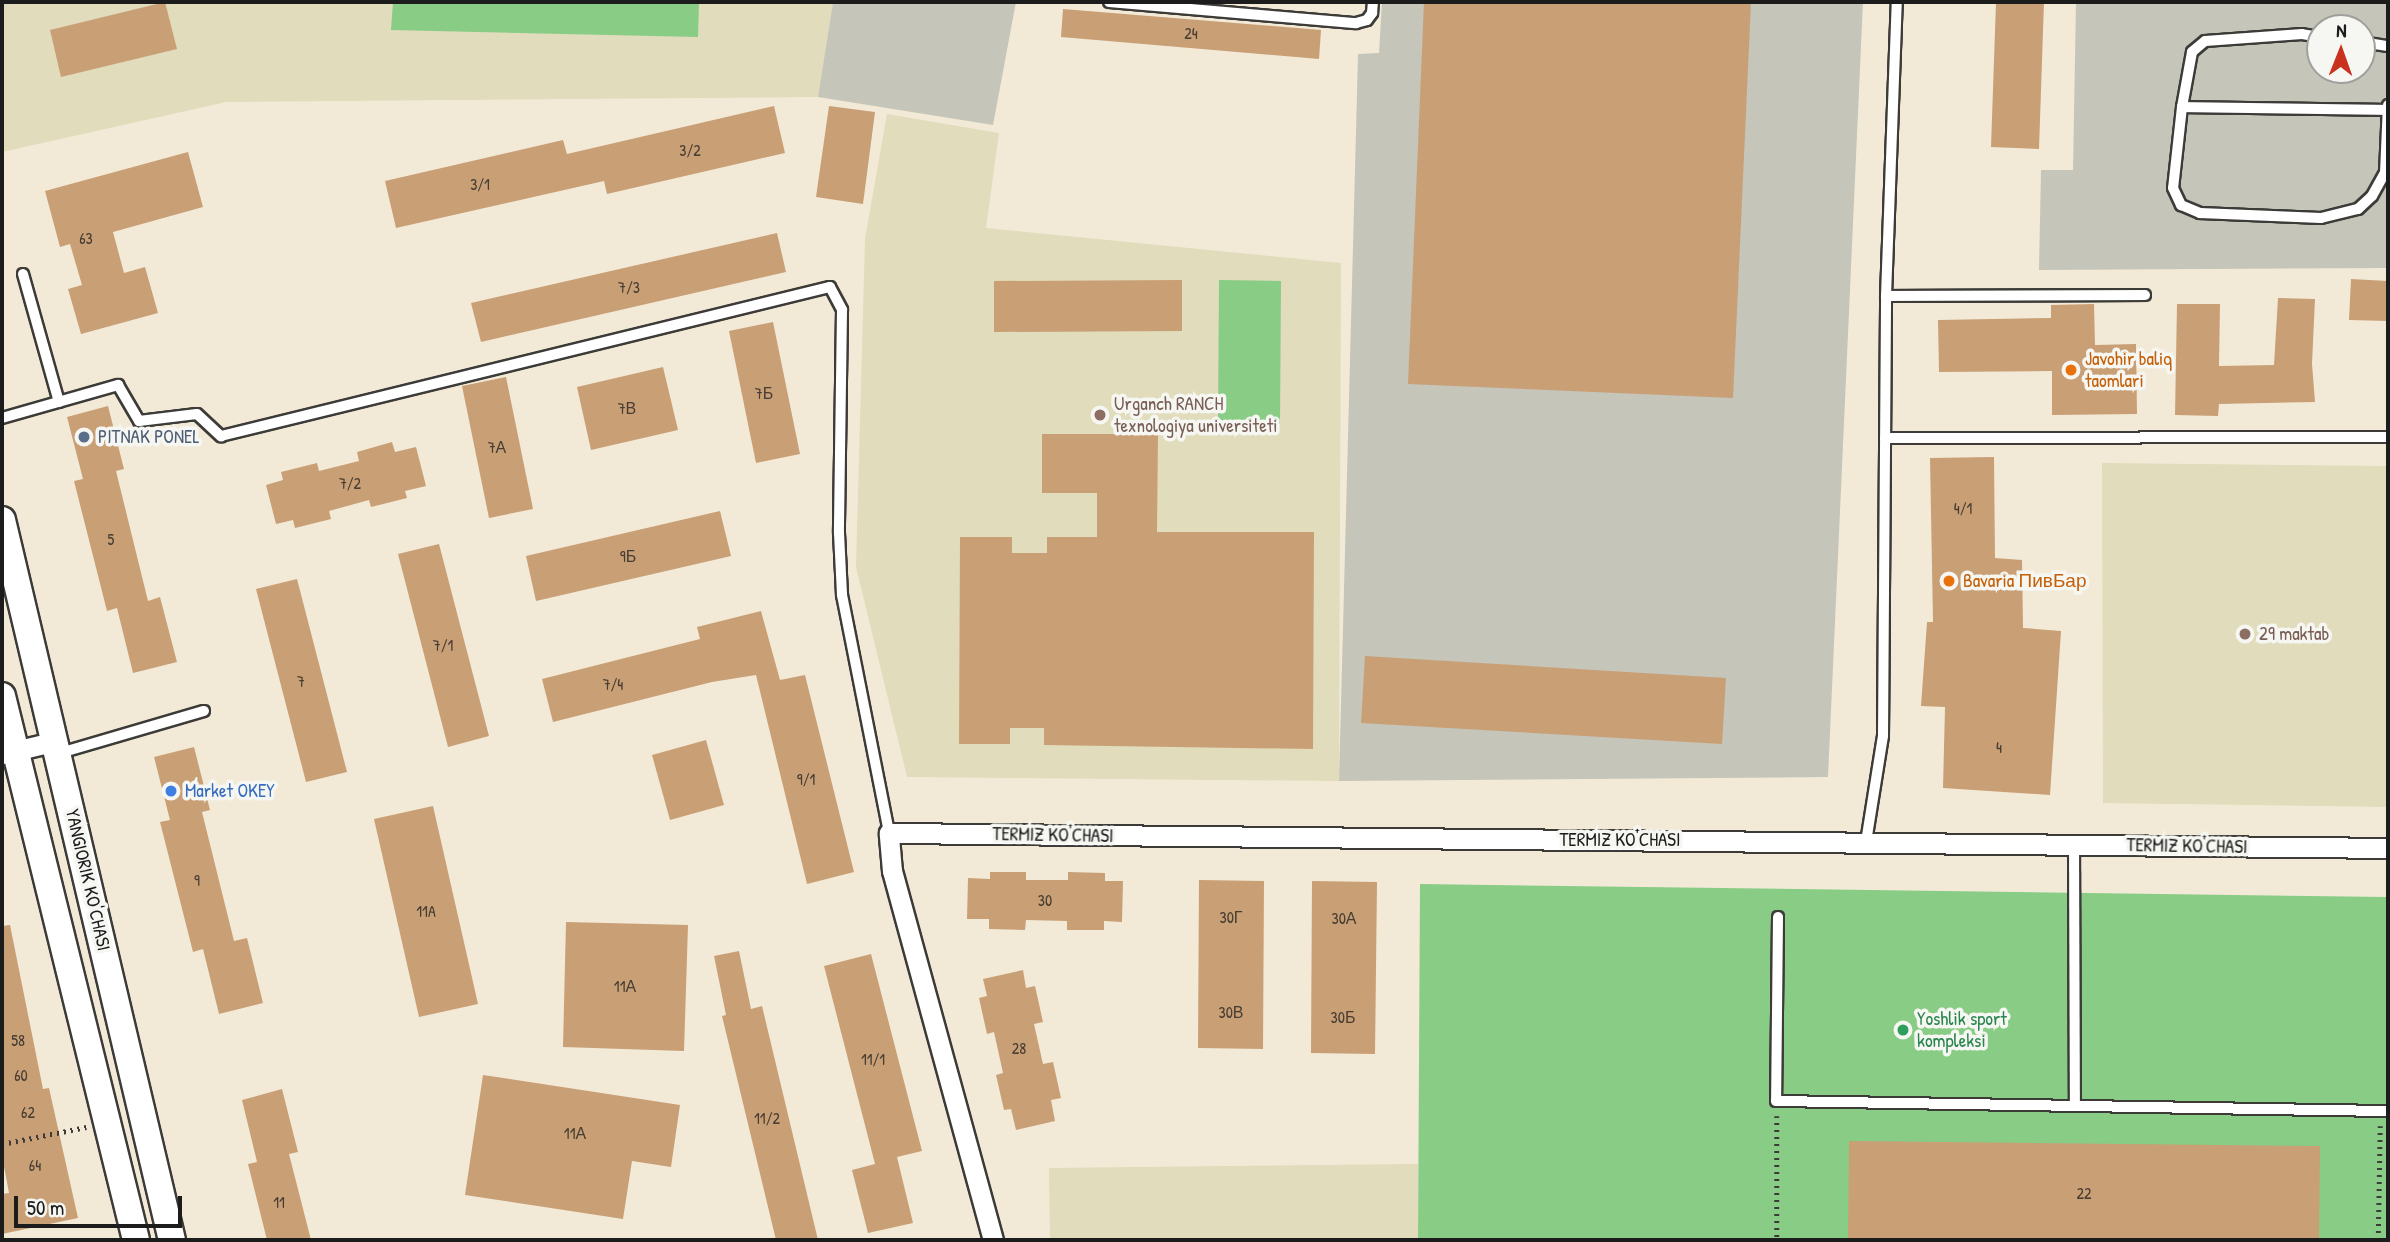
<!DOCTYPE html>
<meta charset="utf-8">
<style>
body{margin:0}
#map{position:relative;width:2390px;height:1242px;overflow:hidden;background:#f2ead7;font-family:"Patrick Hand",sans-serif}
div>[style]{position:absolute}
[style*='--x']{left:calc(var(--x)*1px);top:calc(var(--y)*1px);width:calc(var(--w)*1px);rotate:calc(var(--a)*1deg)}
.built>*{inset:0;background:#e1dcbb}
.industrial>*{inset:0;background:#c5c5b9}
.green>*{inset:0;background:#88cc85}
.building>*{inset:0;background:#c99f76}
.path>*{height:4.5px;margin-top:-2.25px;transform-origin:0;background:repeating-linear-gradient(90deg,#3c3b38 0 2px,transparent 0 7px)}
.roads{filter:drop-shadow(2px 0 #3c3b38) drop-shadow(-2px 0 #3c3b38) drop-shadow(0 2px #3c3b38) drop-shadow(0 -2px #3c3b38)}
.lane>*{height:10px;margin:-5px;padding:0 5px;transform-origin:5px;border-radius:5px;background:#fff}
.street>*{height:19px;margin:-9.5px;padding:0 9.5px;transform-origin:9.5px;border-radius:9.5px;background:#fff}
.secondary>*{height:26px;margin:-13px;padding:0 13px;transform-origin:13px;border-radius:13px;background:#fff}
.dots>*{width:19px;height:19px;translate:-50% -50%;box-sizing:border-box;border:4px solid #f6f6f2;border-radius:50%}
span{translate:-50% -50%;white-space:nowrap;text-align:center;line-height:1.15;-webkit-text-stroke:7px #f6f6f2;paint-order:stroke}
.number-label{font-size:16px;color:#473d32}
.number-label span{-webkit-text-stroke-width:0}
.food-label{font-size:19px;color:#c56008}
.left{translate:0 -50%;text-align:left}
.education-label{font-size:19px;color:#785e54}
.service-label{font-size:19px;color:#4e5e75}
.shop-label{font-size:19px;color:#366cbe}
.street-label{font-size:19px;color:#1c1c1c}
.leisure-label{font-size:19px;color:#27864d}
.frame{position:absolute;inset:0;border:4px solid #1c1c1c;pointer-events:none}
.north{position:absolute;left:2306px;top:14px;width:70px;height:70px;box-sizing:border-box;background:#f6f6f2;border:2px solid #9f9f9c;border-radius:50%;rotate:1deg;font-size:19px;font-weight:700;line-height:28px;text-align:center;color:#1c1c1c}
.north::after{content:'';display:block;margin:auto;width:24px;height:32px;background:#c8321e;clip-path:polygon(50% 0,100% 100%,50% 72%,0 100%)}
.scale{position:absolute;left:14px;top:1196px;width:168px;height:32px;box-sizing:border-box;border:4px solid #1c1c1c;border-top:0;padding-left:9px;font-size:21px;line-height:24px;white-space:nowrap;color:#1c1c1c;-webkit-text-stroke:5px #f6f6f2;paint-order:stroke}
</style>
<div id="map">
<div class="built">
<div style="clip-path:polygon(2px 2px,833px 2px,818px 97px,226px 102px,2px 152px)"></div>
<div style="clip-path:polygon(887px 114px,999px 133px,986px 228px,1341px 263px,1339px 781px,907px 777px,856px 567px,865px 239px)"></div>
<div style="clip-path:polygon(2102px 463px,2388px 466px,2388px 807px,2103px 803px)"></div>
<div style="clip-path:polygon(1418px 1164px,1418px 1240px,1050px 1240px,1049px 1168px)"></div>
</div>
<div class="industrial">
<div style="clip-path:polygon(833px 2px,1016px 2px,993px 125px,818px 97px)"></div>
<div style="clip-path:polygon(1382px 2px,1863px 2px,1828px 777px,1339px 781px,1358px 54px,1379px 53px)"></div>
<div style="clip-path:polygon(evenodd,2076px 2px,2388px 2px,2388px 268px,2039px 270px,2041px 170px,2073px 170px,2076px 2px,2320px 28px,2362px 28px,2362px 70px,2320px 70px,2320px 28px)"></div>
</div>
<div class="green">
<div style="clip-path:polygon(393px 2px,699px 2px,698px 37px,391px 30px)"></div>
<div style="clip-path:polygon(1219px 280px,1281px 281px,1280px 424px,1218px 424px)"></div>
<div style="clip-path:polygon(1420px 884px,2388px 897px,2388px 1240px,1418px 1240px)"></div>
</div>
<div class="building">
<div style="clip-path:polygon(165px 2px,177px 49px,61px 77px,50px 30px)"></div>
<div style="clip-path:polygon(1424px 2px,1751px 2px,1733px 398px,1408px 384px)"></div>
<div style="clip-path:polygon(1996px 2px,2044px 2px,2039px 149px,1991px 147px)"></div>
<div style="clip-path:polygon(1063px 9px,1321px 30px,1319px 59px,1061px 37px)"></div>
<div style="clip-path:polygon(774px 106px,785px 153px,607px 194px,604px 181px,396px 228px,385px 181px,563px 140px,567px 154px)"></div>
<div style="clip-path:polygon(829px 106px,875px 112px,863px 204px,816px 197px)"></div>
<div style="clip-path:polygon(188px 152px,203px 207px,113px 232px,124px 273px,145px 267px,158px 313px,81px 334px,68px 289px,82px 285px,70px 244px,60px 247px,45px 191px)"></div>
<div style="clip-path:polygon(777px 233px,786px 272px,481px 342px,471px 303px)"></div>
<div style="clip-path:polygon(2351px 279px,2388px 281px,2388px 321px,2349px 320px)"></div>
<div style="clip-path:polygon(1182px 280px,1182px 331px,994px 332px,994px 281px)"></div>
<div style="clip-path:polygon(2278px 298px,2315px 299px,2312px 364px,2315px 402px,2219px 404px,2218px 416px,2175px 415px,2177px 304px,2220px 304px,2219px 366px,2274px 365px)"></div>
<div style="clip-path:polygon(2094px 304px,2095px 345px,2136px 344px,2137px 414px,2052px 415px,2052px 371px,1939px 372px,1938px 320px,2051px 318px,2051px 305px)"></div>
<div style="clip-path:polygon(773px 322px,800px 454px,756px 463px,729px 331px)"></div>
<div style="clip-path:polygon(663px 367px,678px 430px,591px 450px,577px 387px)"></div>
<div style="clip-path:polygon(506px 377px,533px 509px,489px 518px,462px 386px)"></div>
<div style="clip-path:polygon(108px 406px,124px 469px,116px 471px,148px 601px,160px 597px,177px 662px,133px 673px,117px 608px,107px 611px,74px 481px,83px 479px,67px 417px)"></div>
<div style="clip-path:polygon(1042px 434px,1158px 434px,1157px 532px,1314px 532px,1313px 749px,1044px 745px,1044px 728px,1010px 728px,1010px 744px,959px 744px,960px 537px,1012px 537px,1012px 553px,1047px 553px,1047px 537px,1097px 537px,1097px 493px,1042px 493px)"></div>
<div style="clip-path:polygon(392px 442px,395px 452px,416px 447px,426px 486px,405px 491px,407px 498px,371px 507px,369px 500px,329px 511px,331px 519px,295px 528px,293px 520px,276px 524px,266px 485px,283px 480px,281px 472px,317px 463px,319px 471px,359px 461px,357px 452px)"></div>
<div style="clip-path:polygon(1994px 457px,1995px 558px,2022px 560px,2023px 628px,2061px 631px,2050px 795px,1943px 788px,1945px 707px,1921px 706px,1927px 622px,1933px 622px,1930px 458px)"></div>
<div style="clip-path:polygon(720px 511px,731px 556px,536px 601px,526px 556px)"></div>
<div style="clip-path:polygon(439px 544px,489px 736px,448px 747px,398px 554px)"></div>
<div style="clip-path:polygon(297px 579px,347px 772px,306px 782px,256px 589px)"></div>
<div style="clip-path:polygon(761px 611px,780px 680px,805px 675px,854px 872px,807px 884px,756px 675px,712px 682px,553px 722px,542px 679px,700px 639px,697px 627px)"></div>
<div style="clip-path:polygon(1365px 656px,1726px 678px,1722px 744px,1361px 723px)"></div>
<div style="clip-path:polygon(706px 740px,724px 805px,670px 820px,652px 755px)"></div>
<div style="clip-path:polygon(194px 747px,210px 810px,202px 812px,234px 941px,247px 938px,263px 1003px,219px 1014px,203px 949px,193px 952px,160px 822px,170px 820px,154px 757px)"></div>
<div style="clip-path:polygon(433px 806px,478px 1004px,419px 1017px,374px 819px)"></div>
<div style="clip-path:polygon(990px 872px,1026px 872px,1026px 880px,1068px 880px,1068px 872px,1105px 873px,1105px 881px,1123px 881px,1122px 922px,1104px 921px,1104px 930px,1067px 930px,1067px 921px,1026px 920px,1025px 930px,989px 929px,989px 919px,967px 919px,968px 878px,990px 879px)"></div>
<div style="clip-path:polygon(1199px 880px,1264px 881px,1263px 1049px,1198px 1048px)"></div>
<div style="clip-path:polygon(1312px 881px,1377px 882px,1375px 1054px,1311px 1053px)"></div>
<div style="clip-path:polygon(566px 922px,688px 925px,684px 1051px,563px 1047px)"></div>
<div style="clip-path:polygon(10px 925px,43px 1089px,49px 1088px,78px 1218px,2px 1234px,2px 1194px,9px 1193px,2px 1156px,2px 926px)"></div>
<div style="clip-path:polygon(739px 951px,751px 1009px,762px 1006px,818px 1240px,776px 1240px,722px 1016px,726px 1015px,714px 956px)"></div>
<div style="clip-path:polygon(871px 954px,922px 1151px,897px 1157px,913px 1223px,868px 1233px,852px 1170px,875px 1164px,824px 966px)"></div>
<div style="clip-path:polygon(1023px 970px,1026px 988px,1035px 986px,1043px 1022px,1034px 1024px,1043px 1064px,1053px 1062px,1061px 1098px,1051px 1100px,1055px 1121px,1016px 1130px,1011px 1109px,1004px 1110px,996px 1075px,1003px 1073px,994px 1032px,987px 1034px,979px 998px,987px 996px,983px 979px)"></div>
<div style="clip-path:polygon(483px 1075px,680px 1105px,671px 1167px,632px 1161px,623px 1219px,465px 1195px)"></div>
<div style="clip-path:polygon(282px 1089px,298px 1152px,289px 1154px,311px 1240px,267px 1240px,248px 1164px,257px 1162px,242px 1100px)"></div>
<div style="clip-path:polygon(1849px 1141px,2320px 1146px,2319px 1240px,1848px 1240px)"></div>
</div>
<div class="path">
<div style="--x:1777;--y:1116;--w:124;--a:90"></div>
<div style="--x:2;--y:1144;--w:86;--a:-11.4"></div>
<div style="--x:2378;--y:1240;--w:114;--a:-89"></div>
</div>
<div class="roads">
<div class="lane">
<div style="--x:1109;--y:2;--w:248;--a:4.9"></div>
<div style="--x:1356;--y:23;--w:11;--a:-15"></div>
<div style="--x:1367;--y:20;--w:9;--a:-54"></div>
<div style="--x:1372;--y:13;--w:11;--a:-85"></div>
<div style="--x:2320;--y:37;--w:18;--a:-171"></div>
<div style="--x:2302;--y:34;--w:97;--a:175.9"></div>
<div style="--x:2205;--y:41;--w:17;--a:140"></div>
<div style="--x:2192;--y:52;--w:56;--a:100.3"></div>
<div style="--x:2182;--y:107;--w:81;--a:96.3"></div>
<div style="--x:2173;--y:188;--w:19;--a:65"></div>
<div style="--x:2181;--y:205;--w:21;--a:23"></div>
<div style="--x:2200;--y:213;--w:121;--a:2.4"></div>
<div style="--x:2321;--y:218;--w:38;--a:-14"></div>
<div style="--x:2358;--y:209;--w:19;--a:-43"></div>
<div style="--x:2372;--y:196;--w:26;--a:-61"></div>
<div style="--x:2385;--y:173;--w:68;--a:-87.5"></div>
<div style="--x:2362;--y:42;--w:26;--a:9"></div>
<div style="--x:2182;--y:107;--w:206;--a:0.8"></div>
<div style="--x:23;--y:274;--w:133;--a:74.3"></div>
<div style="--x:1886;--y:296;--w:259;--a:-0.2"></div>
<div style="--x:2;--y:418;--w:121;--a:-15.9"></div>
<div style="--x:118;--y:385;--w:42;--a:59.7"></div>
<div style="--x:139;--y:421;--w:58;--a:-6.9"></div>
<div style="--x:197;--y:414;--w:33;--a:43"></div>
<div style="--x:221;--y:436;--w:627;--a:-13.75"></div>
<div style="--x:830;--y:287;--w:26;--a:62"></div>
<div style="--x:842;--y:310;--w:223;--a:90.8"></div>
<div style="--x:839;--y:533;--w:62;--a:87.2"></div>
<div style="--x:842;--y:595;--w:243;--a:78.8"></div>
<div style="--x:1885;--y:438;--w:503;--a:-0.11"></div>
<div style="--x:60;--y:753;--w:150;--a:-16.3"></div>
<div style="--x:1866;--y:842;--w:107;--a:-80.9"></div>
<div style="--x:1883;--y:736;--w:440;--a:-89.6"></div>
<div style="--x:1886;--y:296;--w:294;--a:-87.9"></div>
<div style="--x:2074;--y:844;--w:262;--a:89.8"></div>
<div style="--x:1778;--y:917;--w:184;--a:90.6"></div>
<div style="--x:1776;--y:1101;--w:612;--a:0.94"></div>
</div>
<div class="street">
<div style="--x:2;--y:754;--w:56;--a:-13.5"></div>
<div style="--x:993;--y:1240;--w:383;--a:-105.3"></div>
<div style="--x:892;--y:871;--w:38;--a:-95"></div>
<div style="--x:889;--y:833;--w:1499;--a:0.57"></div>
</div>
<div class="secondary">
<div style="--x:2;--y:520;--w:740;--a:76.72"></div>
<div style="--x:2;--y:696;--w:560;--a:76.16"></div>
</div>
</div>
<div class="dots">
<div style="left:2071px;top:370px;background:#e8710a"></div>
<div style="left:1100px;top:415px;background:#8d6e63"></div>
<div style="left:84px;top:437px;background:#5c6f8a"></div>
<div style="left:1949px;top:581px;background:#e8710a"></div>
<div style="left:2245px;top:634px;background:#8d6e63"></div>
<div style="left:171px;top:791px;background:#3f7fe0"></div>
<div style="left:1903px;top:1030px;background:#2e9e5b"></div>
</div>
<div class="number-label">
<span style="left:1191px;top:33px">24</span>
<span style="left:690px;top:150px">3/2</span>
<span style="left:480px;top:184px">3/1</span>
<span style="left:86px;top:238px">63</span>
<span style="left:629px;top:287px">7/3</span>
<span style="left:764px;top:393px">7Б</span>
<span style="left:627px;top:408px">7В</span>
<span style="left:497px;top:447px">7А</span>
<span style="left:350px;top:483px">7/2</span>
<span style="left:1963px;top:508px">4/1</span>
<span style="left:111px;top:539px">5</span>
<span style="left:628px;top:556px">9Б</span>
<span style="left:443px;top:645px">7/1</span>
<span style="left:301px;top:681px">7</span>
<span style="left:613px;top:684px">7/4</span>
<span style="left:1999px;top:747px">4</span>
<span style="left:806px;top:779px">9/1</span>
<span style="left:197px;top:880px">9</span>
<span style="left:1045px;top:900px">30</span>
<span style="left:426px;top:911px">11A</span>
<span style="left:1231px;top:917px">30Г</span>
<span style="left:1344px;top:918px">30А</span>
<span style="left:625px;top:986px">11А</span>
<span style="left:1231px;top:1012px">30В</span>
<span style="left:1343px;top:1017px">30Б</span>
<span style="left:18px;top:1040px">58</span>
<span style="left:1019px;top:1048px">28</span>
<span style="left:873px;top:1059px">11/1</span>
<span style="left:21px;top:1075px">60</span>
<span style="left:28px;top:1112px">62</span>
<span style="left:767px;top:1118px">11/2</span>
<span style="left:575px;top:1133px">11А</span>
<span style="left:35px;top:1165px">64</span>
<span style="left:2084px;top:1193px">22</span>
<span style="left:279px;top:1202px">11</span>
</div>
<div class="food-label">
<span class="left" style="left:2085px;top:370px">Javohir baliq<br>taomlari</span>
<span class="left" style="left:1963px;top:581px">Bavaria ПивБар</span>
</div>
<div class="education-label">
<span class="left" style="left:1114px;top:415px">Urganch RANCH<br>texnologiya universiteti</span>
<span class="left" style="left:2259px;top:634px">29 maktab</span>
</div>
<div class="service-label">
<span class="left" style="left:98px;top:437px">PITNAK PONEL</span>
</div>
<div class="shop-label">
<span class="left" style="left:185px;top:791px">Market OKEY</span>
</div>
<div class="street-label">
<span style="left:1053px;top:835px;rotate:1deg">TERMIZ KO'CHASI</span>
<span style="left:1620px;top:840px">TERMIZ KO'CHASI</span>
<span style="left:2187px;top:846px;rotate:1deg">TERMIZ KO'CHASI</span>
<span style="left:88px;top:880px;rotate:77deg">YANGIORIK KO'CHASI</span>
</div>
<div class="leisure-label">
<span class="left" style="left:1917px;top:1030px">Yoshlik sport<br>kompleksi</span>
</div>
<div class="frame"></div>
<div class="north">N</div>
<div class="scale">50 m</div>
</div>
